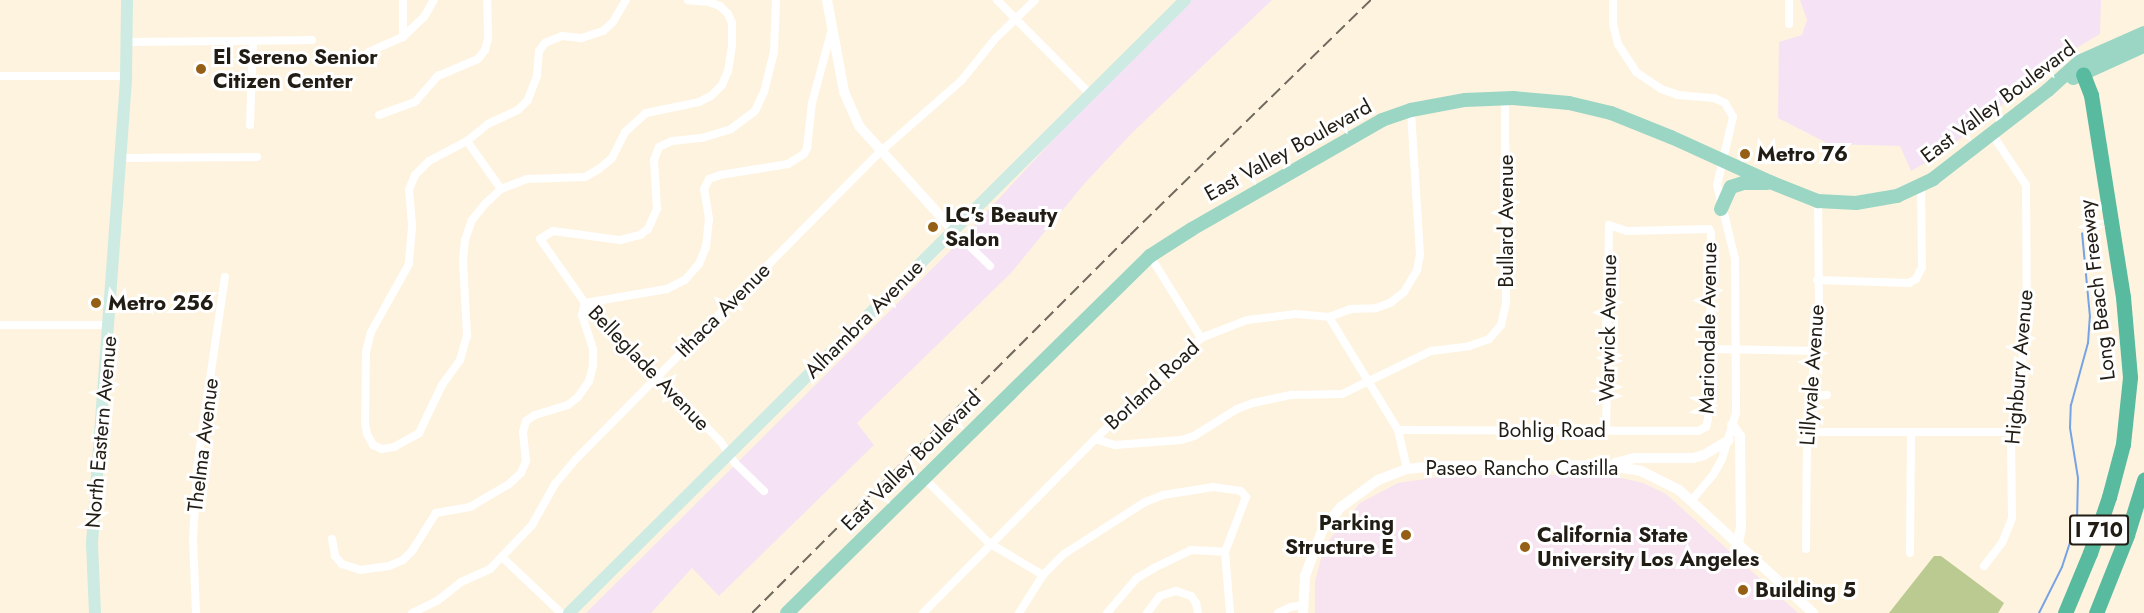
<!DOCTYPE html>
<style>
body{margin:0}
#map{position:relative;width:2144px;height:613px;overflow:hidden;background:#fef3df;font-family:Jost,sans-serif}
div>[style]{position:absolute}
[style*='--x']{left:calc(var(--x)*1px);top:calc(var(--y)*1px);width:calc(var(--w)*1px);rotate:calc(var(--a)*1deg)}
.industrial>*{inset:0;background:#f5e3f5}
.education>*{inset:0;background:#f8e3f1}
.green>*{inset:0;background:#bbca90}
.stream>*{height:2px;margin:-1px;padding:0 1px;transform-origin:1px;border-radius:1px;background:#75a3e5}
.minor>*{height:8px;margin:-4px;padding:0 4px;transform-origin:4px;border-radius:4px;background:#fff}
.tertiary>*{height:10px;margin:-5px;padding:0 5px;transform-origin:5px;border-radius:5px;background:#fff}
.secondary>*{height:12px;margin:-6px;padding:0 6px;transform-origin:6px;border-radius:6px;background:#cdebe2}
.primary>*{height:14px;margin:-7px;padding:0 7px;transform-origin:7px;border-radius:7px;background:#9bd6c5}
.motorway>*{height:15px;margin:-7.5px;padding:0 7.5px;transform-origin:7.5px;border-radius:7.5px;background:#58bb9f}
.rail>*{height:2px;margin-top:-1px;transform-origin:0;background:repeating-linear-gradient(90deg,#70695d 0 12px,transparent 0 18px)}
.dots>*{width:16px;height:16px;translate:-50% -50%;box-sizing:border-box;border:3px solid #fff;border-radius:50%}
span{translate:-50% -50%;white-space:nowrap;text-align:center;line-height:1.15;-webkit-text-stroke:6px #fff;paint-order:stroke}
.shield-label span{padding:2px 4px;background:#fff;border:2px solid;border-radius:4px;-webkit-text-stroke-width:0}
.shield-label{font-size:20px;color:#211c14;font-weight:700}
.poi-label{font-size:21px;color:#211c14;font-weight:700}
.left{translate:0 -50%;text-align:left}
.right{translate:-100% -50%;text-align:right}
.street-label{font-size:21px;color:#211c14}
</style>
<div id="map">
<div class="industrial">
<div style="clip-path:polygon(1189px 0,1272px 0,1133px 132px,1084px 184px,1011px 273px,857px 423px,874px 445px,719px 596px,692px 568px,651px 613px,586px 613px,959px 242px,1093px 96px)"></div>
<div style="clip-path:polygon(1800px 0,2101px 0,2100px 34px,2051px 63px,1982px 122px,1936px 157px,1911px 171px,1900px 146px,1829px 144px,1778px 118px,1779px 42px,1802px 35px,1807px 20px)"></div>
</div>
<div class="education">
<div style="clip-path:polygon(1451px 475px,1608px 475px,1643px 483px,1666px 494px,1798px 613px,1315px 613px,1315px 582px,1322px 555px,1330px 539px,1360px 503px,1398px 483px)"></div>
</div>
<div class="green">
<div style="clip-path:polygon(1934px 556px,1941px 556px,2004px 603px,1998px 613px,1889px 613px)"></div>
</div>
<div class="stream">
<div style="--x:2039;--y:613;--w:51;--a:-63.4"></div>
<div style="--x:2062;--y:567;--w:48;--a:-71.9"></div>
<div style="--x:2077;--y:521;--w:43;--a:-88.7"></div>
<div style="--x:2078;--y:478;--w:51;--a:-99.1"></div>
<div style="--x:2070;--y:428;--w:23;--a:-88"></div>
<div style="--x:2071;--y:405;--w:64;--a:-74.7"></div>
<div style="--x:2088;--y:343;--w:26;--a:-86"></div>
<div style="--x:2090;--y:317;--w:84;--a:-95.4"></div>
</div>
<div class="minor">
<div style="--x:403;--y:0;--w:37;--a:90"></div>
<div style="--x:626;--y:0;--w:26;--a:121"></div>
<div style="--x:613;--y:22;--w:13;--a:138"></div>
<div style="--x:603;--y:31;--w:23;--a:162"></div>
<div style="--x:581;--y:38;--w:19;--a:-174"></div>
<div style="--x:562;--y:36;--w:18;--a:158"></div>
<div style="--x:545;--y:43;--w:10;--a:127"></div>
<div style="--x:539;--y:51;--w:25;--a:95"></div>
<div style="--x:537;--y:76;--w:26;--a:111"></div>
<div style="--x:528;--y:100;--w:14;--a:135"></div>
<div style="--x:518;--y:110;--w:33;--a:155"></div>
<div style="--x:488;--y:124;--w:27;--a:141"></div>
<div style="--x:467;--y:141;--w:43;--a:152.2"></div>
<div style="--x:429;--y:161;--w:20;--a:135"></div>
<div style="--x:415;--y:175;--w:16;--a:112"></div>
<div style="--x:409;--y:190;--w:37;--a:85"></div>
<div style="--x:412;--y:227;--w:37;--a:95"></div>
<div style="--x:409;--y:264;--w:78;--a:119.2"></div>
<div style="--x:371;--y:332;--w:21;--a:104"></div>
<div style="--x:366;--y:352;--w:71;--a:90.8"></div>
<div style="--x:365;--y:423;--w:11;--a:80"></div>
<div style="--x:367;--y:434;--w:13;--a:61"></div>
<div style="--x:373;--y:445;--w:10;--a:24"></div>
<div style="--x:382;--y:449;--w:12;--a:-9"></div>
<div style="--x:394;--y:447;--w:29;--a:-29"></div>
<div style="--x:419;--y:433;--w:53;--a:-64.4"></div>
<div style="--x:442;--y:385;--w:31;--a:-54"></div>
<div style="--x:460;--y:360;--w:25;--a:-74"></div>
<div style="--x:467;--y:336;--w:77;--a:-93"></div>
<div style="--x:463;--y:259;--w:19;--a:-84"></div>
<div style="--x:465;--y:240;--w:21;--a:-71"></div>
<div style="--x:472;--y:220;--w:22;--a:-51"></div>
<div style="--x:486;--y:203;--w:21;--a:-43"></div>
<div style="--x:501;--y:189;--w:28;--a:-21"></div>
<div style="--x:527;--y:179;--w:58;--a:-2"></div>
<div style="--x:585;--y:177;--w:16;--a:-30"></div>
<div style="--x:599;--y:169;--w:17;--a:-40"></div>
<div style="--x:612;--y:158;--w:29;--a:-63"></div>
<div style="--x:625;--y:132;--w:28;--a:-42"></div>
<div style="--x:646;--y:113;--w:54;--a:-11.7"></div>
<div style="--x:699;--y:102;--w:13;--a:-27"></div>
<div style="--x:711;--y:96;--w:16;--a:-45"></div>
<div style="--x:722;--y:85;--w:15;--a:-67"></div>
<div style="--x:728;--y:71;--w:26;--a:-81"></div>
<div style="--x:732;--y:45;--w:22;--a:-90"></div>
<div style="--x:732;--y:23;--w:10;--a:-114"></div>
<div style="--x:728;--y:14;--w:11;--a:-135"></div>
<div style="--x:720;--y:6;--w:12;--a:-160"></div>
<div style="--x:709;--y:2;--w:21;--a:-175"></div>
<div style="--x:997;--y:0;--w:131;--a:45.3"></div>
<div style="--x:1613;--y:0;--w:24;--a:90"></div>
<div style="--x:1613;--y:24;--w:21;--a:76"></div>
<div style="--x:1618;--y:44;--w:33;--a:57"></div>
<div style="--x:1636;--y:72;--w:30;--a:34"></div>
<div style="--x:1661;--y:89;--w:18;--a:19"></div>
<div style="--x:1678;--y:95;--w:36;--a:5"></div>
<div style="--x:1714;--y:98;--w:12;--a:24"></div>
<div style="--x:1725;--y:103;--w:16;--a:60"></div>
<div style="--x:1733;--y:117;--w:70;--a:103.2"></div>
<div style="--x:1717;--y:185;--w:76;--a:76.3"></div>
<div style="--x:1735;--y:259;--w:154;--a:89.6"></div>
<div style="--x:1736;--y:413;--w:48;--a:106.9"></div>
<div style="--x:1722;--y:459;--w:18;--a:119"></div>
<div style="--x:1713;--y:475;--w:34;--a:130"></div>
<div style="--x:1789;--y:24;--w:24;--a:-90"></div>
<div style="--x:127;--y:42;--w:185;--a:-0.6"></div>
<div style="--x:369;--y:52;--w:37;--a:-24"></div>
<div style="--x:403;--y:37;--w:29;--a:-44"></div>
<div style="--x:424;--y:17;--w:20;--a:-60"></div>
<div style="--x:0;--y:76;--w:126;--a:0"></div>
<div style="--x:379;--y:115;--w:38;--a:-20"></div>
<div style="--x:415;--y:102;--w:35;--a:-49"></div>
<div style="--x:438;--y:76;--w:43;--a:-23"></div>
<div style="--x:478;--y:59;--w:11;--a:-52"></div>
<div style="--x:485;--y:50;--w:11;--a:-75"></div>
<div style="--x:488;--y:39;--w:39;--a:-91"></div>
<div style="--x:250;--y:125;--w:84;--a:-88"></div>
<div style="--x:467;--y:141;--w:59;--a:54.7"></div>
<div style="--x:120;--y:158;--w:137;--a:-0.4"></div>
<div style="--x:952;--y:229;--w:53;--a:44.2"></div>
<div style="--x:1150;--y:256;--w:97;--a:58.1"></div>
<div style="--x:1817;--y:280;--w:92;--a:1.9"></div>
<div style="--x:1909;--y:283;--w:8;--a:-30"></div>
<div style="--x:1916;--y:279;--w:13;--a:-63"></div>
<div style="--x:1922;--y:267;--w:81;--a:-90.7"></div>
<div style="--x:1329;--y:317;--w:132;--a:58.6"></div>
<div style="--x:1398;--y:430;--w:40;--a:77"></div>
<div style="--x:0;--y:325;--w:109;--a:0"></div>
<div style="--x:1710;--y:349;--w:105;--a:1.1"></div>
<div style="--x:1812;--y:396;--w:15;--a:-4"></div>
<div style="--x:1398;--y:430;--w:300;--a:0.2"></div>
<div style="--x:1698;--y:431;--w:9;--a:-27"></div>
<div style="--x:1706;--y:427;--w:8;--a:-76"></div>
<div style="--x:1708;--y:419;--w:70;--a:-88.4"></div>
<div style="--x:1710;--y:349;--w:116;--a:-89.5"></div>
<div style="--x:1711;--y:233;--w:4;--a:-117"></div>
<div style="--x:1709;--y:229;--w:82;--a:178.6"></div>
<div style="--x:1627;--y:231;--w:19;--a:-162"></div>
<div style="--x:1609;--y:225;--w:205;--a:90.8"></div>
<div style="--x:1807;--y:432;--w:204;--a:0"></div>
<div style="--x:1095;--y:439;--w:21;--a:17"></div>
<div style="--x:1115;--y:445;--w:66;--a:-4.3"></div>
<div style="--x:1181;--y:440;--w:14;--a:-17"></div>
<div style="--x:1194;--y:436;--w:51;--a:-32.1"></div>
<div style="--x:1237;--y:409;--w:17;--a:-21"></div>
<div style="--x:1253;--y:403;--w:40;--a:-12"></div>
<div style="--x:1292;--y:395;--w:50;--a:-1.1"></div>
<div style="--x:1342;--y:394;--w:99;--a:-25.8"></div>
<div style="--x:1431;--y:351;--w:38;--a:-7"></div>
<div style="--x:1469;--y:346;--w:21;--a:-19"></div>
<div style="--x:1489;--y:339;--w:18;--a:-49"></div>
<div style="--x:1501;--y:325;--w:23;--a:-77"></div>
<div style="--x:1506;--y:303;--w:205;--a:-90.3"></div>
<div style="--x:923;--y:477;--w:93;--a:45"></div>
<div style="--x:989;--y:543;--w:63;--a:30.7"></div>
<div style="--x:764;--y:491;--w:40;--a:-136"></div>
<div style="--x:735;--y:463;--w:27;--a:-124"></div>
<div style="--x:720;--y:441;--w:193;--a:-134.4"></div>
<div style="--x:585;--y:303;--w:78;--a:-125.1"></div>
<div style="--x:540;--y:239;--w:15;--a:-32"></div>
<div style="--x:553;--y:231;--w:68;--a:7.7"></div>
<div style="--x:620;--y:240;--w:21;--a:-14"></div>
<div style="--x:640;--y:235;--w:10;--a:-37"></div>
<div style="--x:648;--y:229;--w:22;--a:-66"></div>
<div style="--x:657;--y:209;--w:49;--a:-93.5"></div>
<div style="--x:654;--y:160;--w:14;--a:-69"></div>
<div style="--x:659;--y:147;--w:14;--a:-25"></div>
<div style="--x:672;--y:141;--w:30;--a:-6"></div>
<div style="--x:702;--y:138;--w:30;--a:-17"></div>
<div style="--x:731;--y:129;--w:30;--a:-37"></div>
<div style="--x:755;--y:111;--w:21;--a:-65"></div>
<div style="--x:764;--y:92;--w:41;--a:-76"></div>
<div style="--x:774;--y:52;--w:52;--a:-87.8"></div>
<div style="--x:332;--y:539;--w:17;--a:80"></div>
<div style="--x:335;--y:556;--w:11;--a:49"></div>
<div style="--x:342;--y:564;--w:19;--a:18"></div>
<div style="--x:360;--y:570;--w:29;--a:-8"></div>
<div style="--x:389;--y:566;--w:15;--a:-23"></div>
<div style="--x:403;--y:560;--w:13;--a:-45"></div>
<div style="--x:412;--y:551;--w:45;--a:-57.7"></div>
<div style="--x:436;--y:513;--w:35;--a:-10"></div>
<div style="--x:470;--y:507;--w:45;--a:-30.5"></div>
<div style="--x:509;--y:484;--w:16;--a:-43"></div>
<div style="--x:521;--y:473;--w:13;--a:-67"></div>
<div style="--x:526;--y:461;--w:29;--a:-96"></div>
<div style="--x:523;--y:432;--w:11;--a:-75"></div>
<div style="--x:526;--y:421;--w:11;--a:-34"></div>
<div style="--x:535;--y:415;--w:34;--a:-17"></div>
<div style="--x:568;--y:405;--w:13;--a:-39"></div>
<div style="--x:578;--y:397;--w:19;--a:-55"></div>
<div style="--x:589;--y:381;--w:16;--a:-75"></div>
<div style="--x:593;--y:366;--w:17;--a:-90"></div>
<div style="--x:593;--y:349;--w:36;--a:-108"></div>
<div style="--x:582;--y:315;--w:12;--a:-76"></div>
<div style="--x:585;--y:303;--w:83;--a:-9.7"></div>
<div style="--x:667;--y:289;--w:20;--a:-27"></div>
<div style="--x:685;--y:280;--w:21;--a:-49"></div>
<div style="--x:699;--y:264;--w:18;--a:-68"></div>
<div style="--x:706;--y:247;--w:28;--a:-84"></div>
<div style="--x:709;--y:219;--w:30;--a:-99"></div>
<div style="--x:704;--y:189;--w:11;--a:-63"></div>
<div style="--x:709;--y:179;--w:12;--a:-20"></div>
<div style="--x:720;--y:175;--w:69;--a:-9.2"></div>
<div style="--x:788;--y:164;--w:19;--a:-32"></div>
<div style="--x:804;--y:154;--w:7;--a:-63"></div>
<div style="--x:807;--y:148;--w:45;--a:-83.7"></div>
<div style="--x:812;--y:103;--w:77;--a:-74.9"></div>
<div style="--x:1806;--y:549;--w:117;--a:-89.5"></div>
<div style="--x:1807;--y:432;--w:122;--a:-84.3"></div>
<div style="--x:1819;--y:311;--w:110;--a:-90.5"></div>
<div style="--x:1910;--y:553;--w:121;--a:-89.5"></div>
<div style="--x:502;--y:557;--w:81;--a:43.5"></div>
<div style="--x:1984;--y:566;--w:29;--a:-52"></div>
<div style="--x:2002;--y:543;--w:27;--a:-68"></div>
<div style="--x:2012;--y:518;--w:86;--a:-90.7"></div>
<div style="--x:2011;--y:432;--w:104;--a:-81.2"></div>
<div style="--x:2027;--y:329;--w:144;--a:-90.4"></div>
<div style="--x:2026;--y:185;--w:61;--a:-123.7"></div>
<div style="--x:196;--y:613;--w:74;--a:-92.3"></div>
<div style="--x:193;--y:539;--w:71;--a:-86.8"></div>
<div style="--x:197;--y:468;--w:193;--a:-81.7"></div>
<div style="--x:412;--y:613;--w:28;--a:-26"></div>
<div style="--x:437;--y:601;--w:31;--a:-38"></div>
<div style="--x:461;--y:582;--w:32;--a:-24"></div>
<div style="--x:490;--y:569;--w:61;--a:-46.3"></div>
<div style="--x:532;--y:525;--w:47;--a:-60.7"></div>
<div style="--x:555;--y:484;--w:33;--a:-50"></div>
<div style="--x:576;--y:459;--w:432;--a:-45.3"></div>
<div style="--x:880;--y:152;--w:108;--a:-41.2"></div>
<div style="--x:961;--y:81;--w:55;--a:-50.9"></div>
<div style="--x:996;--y:38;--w:54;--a:-44.3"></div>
<div style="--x:923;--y:613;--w:245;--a:-45.3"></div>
<div style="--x:1095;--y:439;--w:146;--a:-43.6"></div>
<div style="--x:1201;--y:338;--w:49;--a:-21.4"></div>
<div style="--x:1247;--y:320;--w:49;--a:-7"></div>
<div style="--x:1296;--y:314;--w:33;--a:5"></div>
<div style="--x:1329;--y:317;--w:23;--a:-20"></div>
<div style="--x:1351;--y:309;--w:25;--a:-2"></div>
<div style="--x:1376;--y:308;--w:15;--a:-20"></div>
<div style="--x:1390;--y:303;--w:18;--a:-38"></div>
<div style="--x:1404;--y:292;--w:26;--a:-59"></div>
<div style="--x:1417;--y:270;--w:15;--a:-79"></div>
<div style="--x:1420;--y:255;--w:145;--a:-93.6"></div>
<div style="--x:1019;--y:613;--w:45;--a:-57.7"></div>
<div style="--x:1043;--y:575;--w:30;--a:-45"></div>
<div style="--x:1064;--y:554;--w:96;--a:-32.7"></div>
<div style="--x:1145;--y:502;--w:19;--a:-21"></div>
<div style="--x:1163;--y:495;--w:51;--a:-9.1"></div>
<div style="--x:1213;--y:487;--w:28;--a:8"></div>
<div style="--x:1241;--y:491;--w:8;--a:50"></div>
<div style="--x:1246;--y:497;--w:59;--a:110.9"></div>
<div style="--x:1225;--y:552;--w:61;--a:85.3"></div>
<div style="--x:1107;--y:613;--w:46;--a:-49.4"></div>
<div style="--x:1137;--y:578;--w:20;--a:-30"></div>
<div style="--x:1154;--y:568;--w:41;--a:-25.9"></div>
<div style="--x:1191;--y:550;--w:34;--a:3"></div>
<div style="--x:1147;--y:613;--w:21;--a:-53"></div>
<div style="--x:1160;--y:596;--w:17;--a:-17"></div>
<div style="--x:1176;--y:591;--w:16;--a:18"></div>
<div style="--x:1191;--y:596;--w:9;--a:54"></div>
<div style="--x:1196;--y:603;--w:10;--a:79"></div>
<div style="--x:1278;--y:613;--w:14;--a:-25"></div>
<div style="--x:1291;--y:607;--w:12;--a:-9"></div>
</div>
<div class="tertiary">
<div style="--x:827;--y:0;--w:94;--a:79.5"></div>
<div style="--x:844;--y:92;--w:37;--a:66"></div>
<div style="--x:859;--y:126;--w:139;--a:47.9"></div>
<div style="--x:1732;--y:425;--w:14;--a:54"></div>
<div style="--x:1740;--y:436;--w:91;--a:89.4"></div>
<div style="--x:1741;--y:527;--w:16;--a:101"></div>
<div style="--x:1615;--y:463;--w:21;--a:-14"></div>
<div style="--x:1635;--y:458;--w:58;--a:0"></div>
<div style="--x:1693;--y:458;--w:11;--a:-15"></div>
<div style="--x:1704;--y:455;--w:29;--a:-31"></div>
<div style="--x:1303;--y:613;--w:37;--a:-87"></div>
<div style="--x:1305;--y:576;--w:48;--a:-69.3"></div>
<div style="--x:1322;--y:531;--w:31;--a:-52"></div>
<div style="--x:1341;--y:507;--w:46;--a:-36.1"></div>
<div style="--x:1378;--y:480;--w:31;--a:-21"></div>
<div style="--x:1407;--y:469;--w:31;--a:-6"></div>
<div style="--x:1438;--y:466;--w:166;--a:-0.3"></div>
<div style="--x:1604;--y:465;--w:37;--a:9"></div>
<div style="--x:1641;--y:471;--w:42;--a:26.6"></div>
<div style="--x:1679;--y:490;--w:182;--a:42.5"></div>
</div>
<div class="secondary">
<div style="--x:95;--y:613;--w:70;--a:-92.5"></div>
<div style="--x:92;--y:543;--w:468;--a:-85.8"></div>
<div style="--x:126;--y:76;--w:76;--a:-89.2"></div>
<div style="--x:569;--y:613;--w:869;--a:-44.86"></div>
</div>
<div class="primary">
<div style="--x:2073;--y:78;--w:78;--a:-24.3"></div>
<div style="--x:1721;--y:209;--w:24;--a:-66"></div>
<div style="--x:1731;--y:187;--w:13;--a:-18"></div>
<div style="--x:1743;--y:183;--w:24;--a:0"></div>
<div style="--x:787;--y:613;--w:509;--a:-44.52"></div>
<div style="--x:1150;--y:256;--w:50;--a:-32.7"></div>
<div style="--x:1192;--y:229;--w:219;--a:-29.8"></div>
<div style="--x:1382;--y:120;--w:31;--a:-19"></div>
<div style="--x:1411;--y:110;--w:55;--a:-10.5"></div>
<div style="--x:1465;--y:100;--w:48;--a:-2.4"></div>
<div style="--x:1513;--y:98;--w:56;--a:5.1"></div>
<div style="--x:1569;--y:103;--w:43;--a:13.4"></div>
<div style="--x:1611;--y:113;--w:65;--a:21.8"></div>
<div style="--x:1671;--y:137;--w:109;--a:24.4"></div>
<div style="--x:1770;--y:182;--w:52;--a:21.6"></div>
<div style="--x:1818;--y:201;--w:38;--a:3"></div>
<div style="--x:1856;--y:203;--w:42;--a:-9.7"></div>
<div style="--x:1897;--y:196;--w:40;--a:-25"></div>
<div style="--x:1933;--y:179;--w:145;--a:-37.7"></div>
<div style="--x:2048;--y:90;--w:42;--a:-42.1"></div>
<div style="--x:2079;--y:62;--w:71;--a:-24"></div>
</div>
<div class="motorway">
<div style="--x:2065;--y:613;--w:65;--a:-67.4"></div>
<div style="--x:2090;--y:553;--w:59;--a:-71.3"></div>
<div style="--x:2109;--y:497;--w:55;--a:-75.2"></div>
<div style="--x:2123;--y:444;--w:67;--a:-84"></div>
<div style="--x:2130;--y:377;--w:80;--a:-95"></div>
<div style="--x:2123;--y:297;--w:205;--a:-99"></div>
<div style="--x:2091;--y:95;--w:22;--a:-111"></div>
<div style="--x:2096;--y:613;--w:84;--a:-68.3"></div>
<div style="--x:2127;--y:535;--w:58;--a:-72.8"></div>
</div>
<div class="rail">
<div style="--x:752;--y:613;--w:535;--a:-45"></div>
<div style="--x:1130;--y:235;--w:337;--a:-44.3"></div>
</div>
<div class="dots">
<div style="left:201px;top:69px;background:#955f15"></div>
<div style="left:1745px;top:154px;background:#955f15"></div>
<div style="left:933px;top:227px;background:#955f15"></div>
<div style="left:96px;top:303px;background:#955f15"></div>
<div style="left:1406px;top:535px;background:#955f15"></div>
<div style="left:1525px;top:547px;background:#955f15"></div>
<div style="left:1743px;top:590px;background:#955f15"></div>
</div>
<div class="shield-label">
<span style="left:2099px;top:530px">I 710</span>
</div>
<div class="poi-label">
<span class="left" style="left:213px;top:69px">El Sereno Senior<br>Citizen Center</span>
<span class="left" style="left:1757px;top:154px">Metro 76</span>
<span class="left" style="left:945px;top:227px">LC's Beauty<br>Salon</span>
<span class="left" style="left:108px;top:303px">Metro 256</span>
<span class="right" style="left:1394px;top:535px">Parking<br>Structure E</span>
<span class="left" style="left:1537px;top:547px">California State<br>University Los Angeles</span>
<span class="left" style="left:1755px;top:590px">Building 5</span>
</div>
<div class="street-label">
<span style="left:1998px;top:102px;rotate:-37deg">East Valley Boulevard</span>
<span style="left:1288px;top:150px;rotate:-29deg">East Valley Boulevard</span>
<span style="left:1506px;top:221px;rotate:-90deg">Bullard Avenue</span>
<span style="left:2097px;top:290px;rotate:-97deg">Long Beach Freeway</span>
<span style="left:723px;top:310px;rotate:-45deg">Ithaca Avenue</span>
<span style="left:864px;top:319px;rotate:-45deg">Alhambra Avenue</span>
<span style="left:1608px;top:328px;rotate:-89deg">Warwick Avenue</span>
<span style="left:1708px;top:328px;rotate:-89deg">Mariondale Avenue</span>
<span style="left:2019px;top:367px;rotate:-85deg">Highbury Avenue</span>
<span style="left:649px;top:368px;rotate:46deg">Belleglade Avenue</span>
<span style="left:1812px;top:375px;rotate:-86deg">Lillyvale Avenue</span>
<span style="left:1152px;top:385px;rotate:-43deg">Borland Road</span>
<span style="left:1552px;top:430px">Bohlig Road</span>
<span style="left:101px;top:432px;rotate:-85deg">North Eastern Avenue</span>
<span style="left:203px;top:445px;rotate:-83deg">Thelma Avenue</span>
<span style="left:911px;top:461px;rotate:-45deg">East Valley Boulevard</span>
<span style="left:1522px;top:468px">Paseo Rancho Castilla</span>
</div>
</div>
